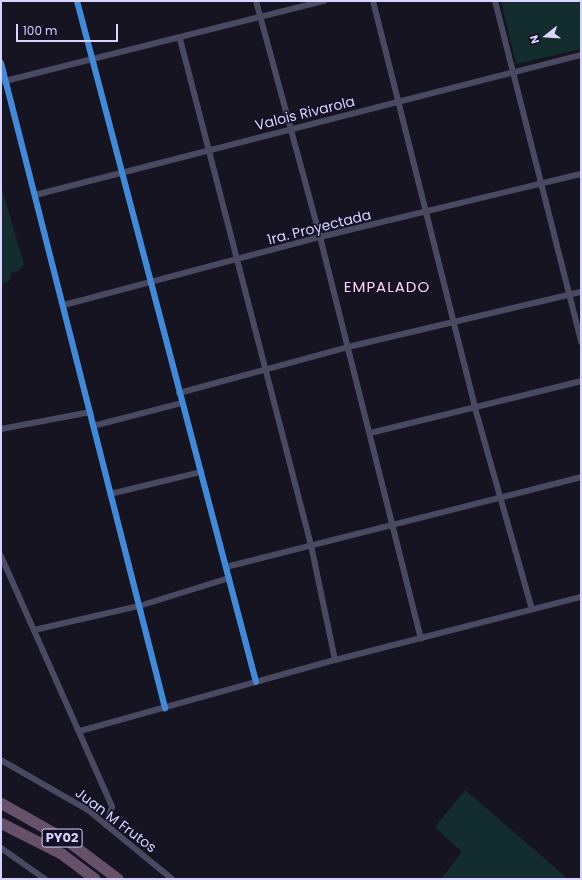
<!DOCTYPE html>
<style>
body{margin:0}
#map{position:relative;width:582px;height:880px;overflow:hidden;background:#161421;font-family:Poppins,sans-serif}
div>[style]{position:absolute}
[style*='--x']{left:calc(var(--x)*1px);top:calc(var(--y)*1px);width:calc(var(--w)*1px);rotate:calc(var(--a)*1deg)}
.green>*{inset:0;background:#132c2d}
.street>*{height:6px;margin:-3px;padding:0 3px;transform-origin:3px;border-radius:3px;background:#4a4962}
.highway>*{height:11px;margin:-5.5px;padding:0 5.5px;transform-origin:5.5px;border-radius:5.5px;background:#67516a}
.cycleway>*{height:6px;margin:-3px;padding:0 3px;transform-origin:3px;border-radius:3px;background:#408adc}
span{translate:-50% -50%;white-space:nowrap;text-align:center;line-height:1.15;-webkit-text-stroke:3px #130f26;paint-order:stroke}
.shield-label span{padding:1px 3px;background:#130f26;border:1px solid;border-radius:3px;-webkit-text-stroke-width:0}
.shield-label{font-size:13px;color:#d9d4ff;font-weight:700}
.street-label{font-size:14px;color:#d9d4ff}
.neighbourhood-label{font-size:15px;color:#ffd6f0;letter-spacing:1px}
.frame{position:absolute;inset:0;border:2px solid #d9d4ff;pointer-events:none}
.north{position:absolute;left:526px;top:16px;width:40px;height:40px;-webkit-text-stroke:3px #130f26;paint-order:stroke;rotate:253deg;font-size:11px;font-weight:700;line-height:16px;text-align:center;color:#d9d4ff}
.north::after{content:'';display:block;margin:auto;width:14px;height:18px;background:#d9d4ff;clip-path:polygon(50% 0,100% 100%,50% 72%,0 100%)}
.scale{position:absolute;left:16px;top:24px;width:102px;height:18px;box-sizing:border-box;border:2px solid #d9d4ff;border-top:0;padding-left:5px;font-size:12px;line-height:14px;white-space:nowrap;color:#d9d4ff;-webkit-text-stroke:3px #130f26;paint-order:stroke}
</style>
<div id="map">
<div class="green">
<div style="clip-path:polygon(501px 1px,581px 1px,581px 49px,516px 64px)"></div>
<div style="clip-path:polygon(1px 186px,24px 264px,19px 271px,11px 273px,9px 281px,1px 284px)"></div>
<div style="clip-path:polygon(465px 790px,544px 858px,568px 879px,441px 879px,462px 852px,435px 827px)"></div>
</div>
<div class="street">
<div style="--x:77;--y:1;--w:704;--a:75.27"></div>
<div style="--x:256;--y:1;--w:245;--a:74.8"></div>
<div style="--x:320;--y:237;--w:414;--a:75.9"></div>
<div style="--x:373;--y:1;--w:420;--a:75.9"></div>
<div style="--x:475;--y:408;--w:209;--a:74.2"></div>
<div style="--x:495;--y:1;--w:352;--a:75.8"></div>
<div style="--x:180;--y:39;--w:523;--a:75.49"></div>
<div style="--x:311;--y:545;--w:117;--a:78.2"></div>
<div style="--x:1;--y:63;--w:666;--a:75.73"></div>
<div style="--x:1;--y:82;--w:333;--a:-14.1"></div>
<div style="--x:35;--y:195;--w:564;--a:-14.38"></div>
<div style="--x:64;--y:305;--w:265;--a:-14.9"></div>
<div style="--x:320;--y:237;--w:268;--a:-13.6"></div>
<div style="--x:179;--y:393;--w:175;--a:-15.2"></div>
<div style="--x:348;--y:347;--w:239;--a:-13.3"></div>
<div style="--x:93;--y:426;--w:92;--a:-14.5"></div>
<div style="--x:1;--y:429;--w:91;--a:-10.8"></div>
<div style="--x:370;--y:433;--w:217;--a:-13.8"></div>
<div style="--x:110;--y:494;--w:94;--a:-13.6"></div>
<div style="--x:1;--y:556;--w:274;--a:66.1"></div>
<div style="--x:112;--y:807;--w:19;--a:108"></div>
<div style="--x:226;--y:567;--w:366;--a:-14.2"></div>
<div style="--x:34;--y:630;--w:108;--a:-12.9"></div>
<div style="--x:139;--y:606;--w:94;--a:-17.3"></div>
<div style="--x:80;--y:731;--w:265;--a:-15.6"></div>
<div style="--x:335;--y:660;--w:254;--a:-14.4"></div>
<div style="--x:1;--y:760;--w:100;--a:29.9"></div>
<div style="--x:88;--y:810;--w:109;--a:39.4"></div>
<div style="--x:1;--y:848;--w:54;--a:35.2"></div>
</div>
<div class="highway">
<div style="--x:1;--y:803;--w:73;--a:29.4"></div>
<div style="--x:65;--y:839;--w:66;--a:37"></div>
<div style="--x:1;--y:823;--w:68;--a:26.9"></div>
<div style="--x:62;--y:854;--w:41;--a:37.1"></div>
</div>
<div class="cycleway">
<div style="--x:77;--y:1;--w:704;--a:75.27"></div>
<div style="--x:1;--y:63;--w:666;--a:75.73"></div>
</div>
<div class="shield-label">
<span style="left:62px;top:838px">PY02</span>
</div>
<div class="street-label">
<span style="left:305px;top:113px;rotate:-14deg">Valois Rivarola</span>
<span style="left:319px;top:227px;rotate:-14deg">1ra. Proyectada</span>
<span style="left:116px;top:820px;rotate:37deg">Juan M Frutos</span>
</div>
<div class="neighbourhood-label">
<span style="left:387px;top:287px">EMPALADO</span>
</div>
<div class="frame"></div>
<div class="north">N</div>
<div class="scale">100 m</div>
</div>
